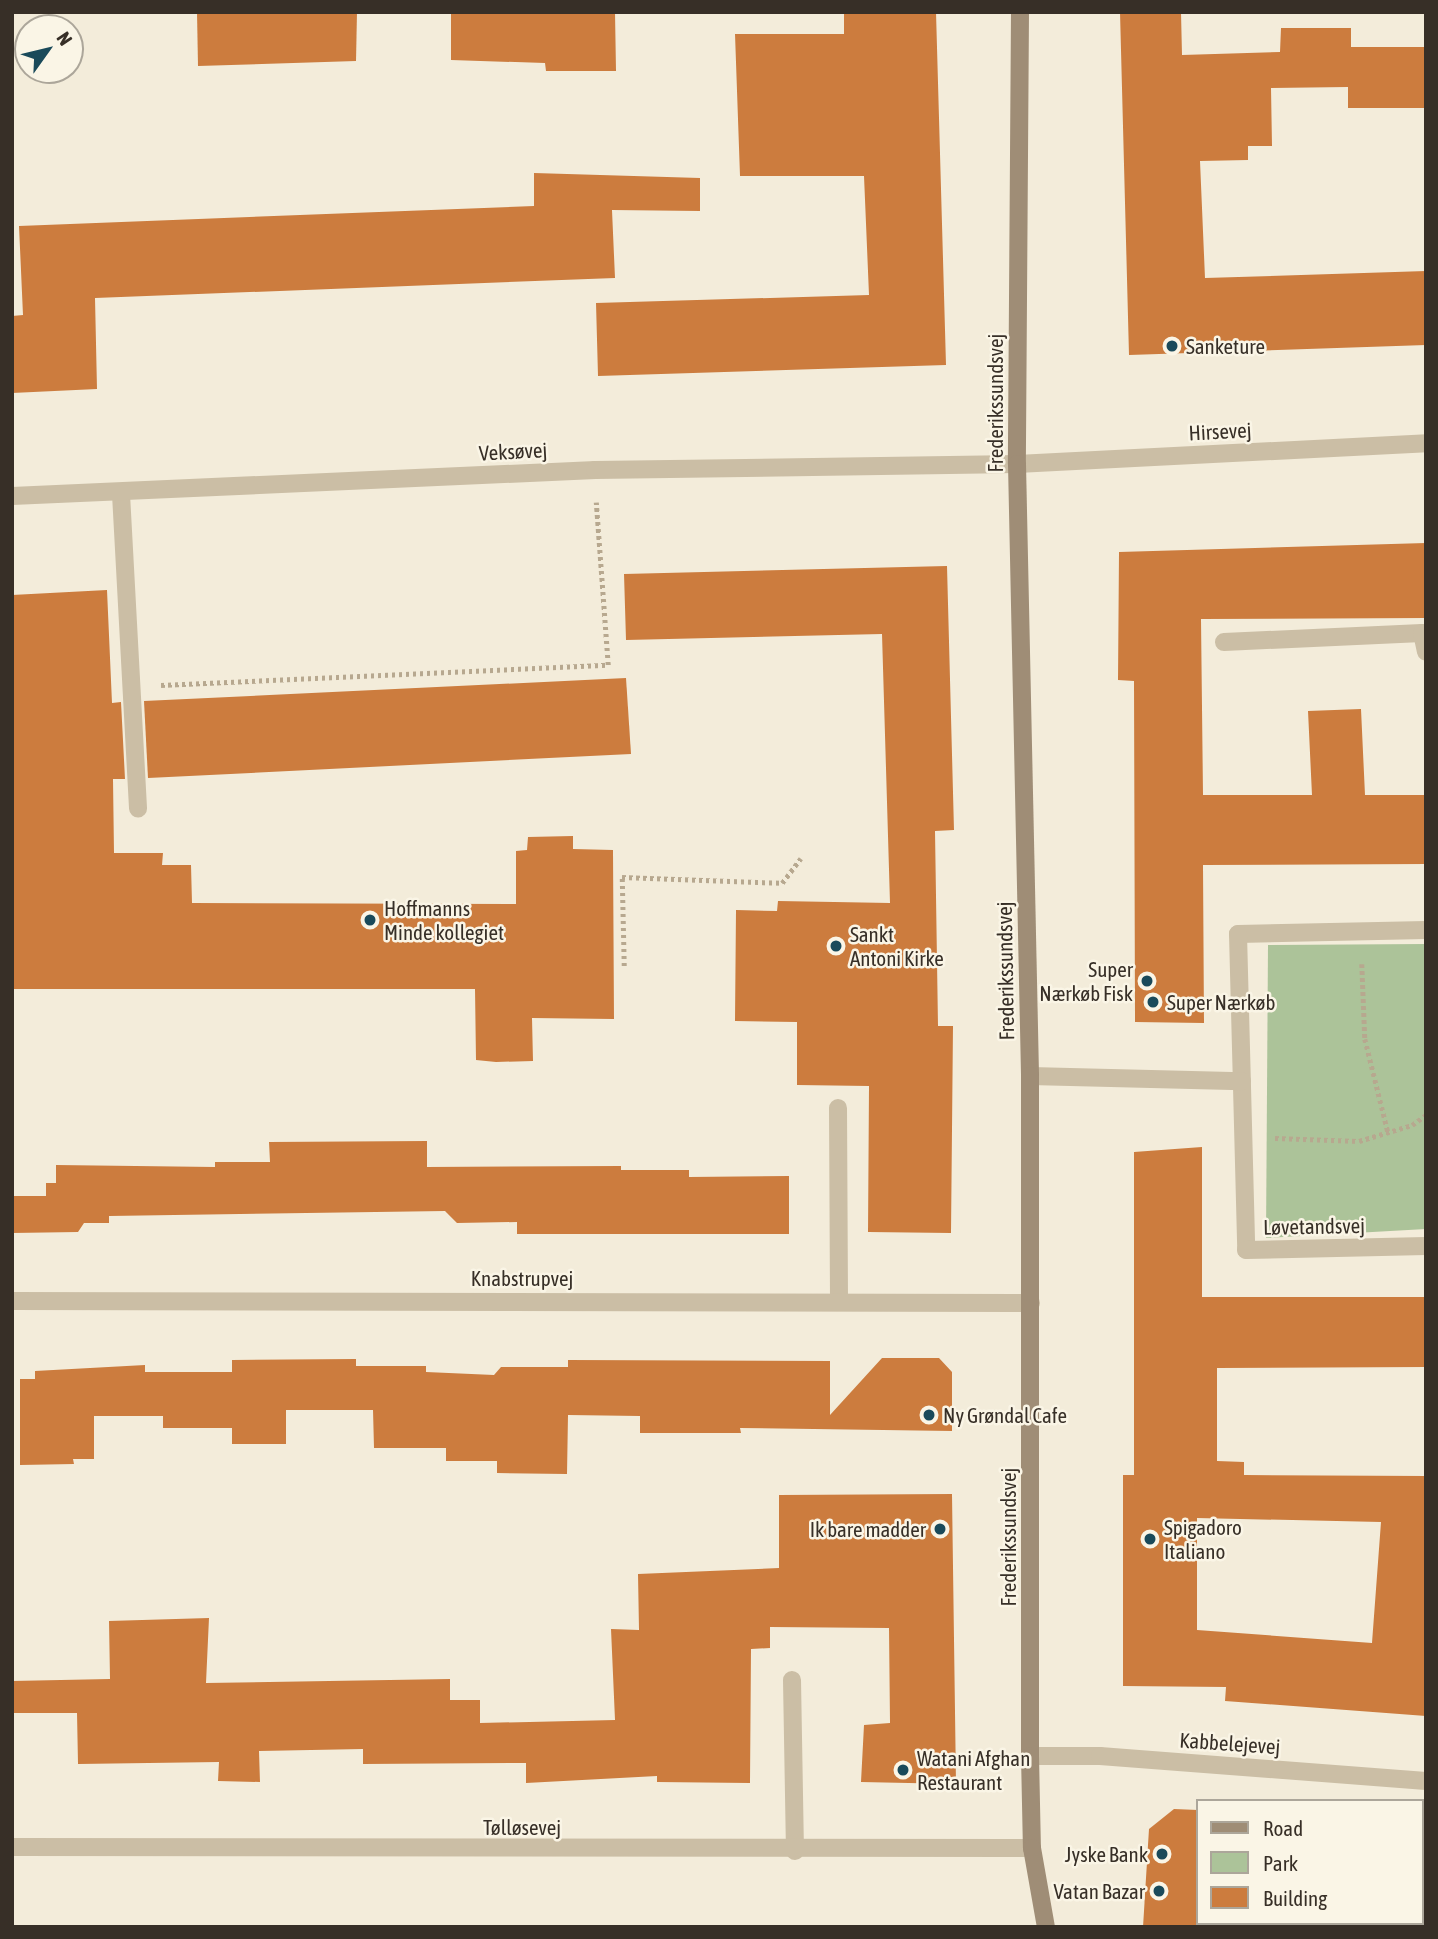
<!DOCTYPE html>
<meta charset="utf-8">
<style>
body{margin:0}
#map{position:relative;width:1438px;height:1939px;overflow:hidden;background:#f3ecda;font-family:"Asap Condensed",sans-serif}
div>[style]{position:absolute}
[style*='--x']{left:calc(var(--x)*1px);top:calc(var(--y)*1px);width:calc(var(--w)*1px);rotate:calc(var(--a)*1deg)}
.green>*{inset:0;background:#acc399}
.building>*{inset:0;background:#cc7c3e}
.path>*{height:4.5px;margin-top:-2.25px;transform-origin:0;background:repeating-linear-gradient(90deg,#b7a88f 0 3.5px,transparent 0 7px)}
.lane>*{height:18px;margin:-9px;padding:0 9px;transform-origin:9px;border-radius:9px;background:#cbbea5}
.street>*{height:18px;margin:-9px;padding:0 9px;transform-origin:9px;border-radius:9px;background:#cbbea5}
.secondary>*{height:18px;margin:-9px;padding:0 9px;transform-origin:9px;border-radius:9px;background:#9f8d76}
.dots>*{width:19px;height:19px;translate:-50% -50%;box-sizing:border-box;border:4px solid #faf5e6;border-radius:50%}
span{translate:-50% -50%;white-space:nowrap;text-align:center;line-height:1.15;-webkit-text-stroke:5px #faf5e6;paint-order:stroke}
.poi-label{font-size:21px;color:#372f27}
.left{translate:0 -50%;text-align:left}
.right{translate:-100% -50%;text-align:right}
.street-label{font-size:21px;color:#372f27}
.frame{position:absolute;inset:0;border:14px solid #372f27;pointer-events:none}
.legend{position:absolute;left:1196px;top:1799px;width:228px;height:126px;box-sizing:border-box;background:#faf5e6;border:2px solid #aca69a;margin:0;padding:9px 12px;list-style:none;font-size:21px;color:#372f27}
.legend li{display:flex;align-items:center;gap:14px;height:35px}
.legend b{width:35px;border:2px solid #aca69a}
.north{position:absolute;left:14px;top:14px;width:70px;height:70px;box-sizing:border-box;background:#faf5e6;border:2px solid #aca69a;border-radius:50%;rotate:56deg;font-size:19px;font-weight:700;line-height:28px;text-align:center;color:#372f27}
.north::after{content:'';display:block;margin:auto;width:24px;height:32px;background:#1a4a5a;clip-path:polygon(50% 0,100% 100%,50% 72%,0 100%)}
</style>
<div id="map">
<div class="green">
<div style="clip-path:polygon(1426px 944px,1426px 1229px,1266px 1238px,1268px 945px)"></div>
</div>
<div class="building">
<div style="clip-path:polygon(197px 12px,357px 12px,356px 61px,198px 66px)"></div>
<div style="clip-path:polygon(451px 12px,615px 12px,616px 71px,546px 71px,545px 63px,451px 60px)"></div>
<div style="clip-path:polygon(844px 12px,936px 12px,946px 365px,598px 376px,596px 303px,869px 295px,864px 176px,740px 176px,735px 34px,844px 34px)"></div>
<div style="clip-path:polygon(1120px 12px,1181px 12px,1182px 55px,1280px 52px,1281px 28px,1351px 28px,1351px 47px,1426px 47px,1426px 108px,1348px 108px,1348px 87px,1271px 88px,1272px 146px,1248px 146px,1248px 160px,1200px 161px,1205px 278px,1426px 271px,1426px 345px,1129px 355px)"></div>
<div style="clip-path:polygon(534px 173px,700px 178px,700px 211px,612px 210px,615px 278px,95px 298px,97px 389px,12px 393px,12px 316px,23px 315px,19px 226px,534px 206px)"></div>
<div style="clip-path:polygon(1426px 543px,1426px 618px,1201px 619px,1203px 795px,1312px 795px,1308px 711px,1361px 709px,1365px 795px,1426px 795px,1426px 864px,1203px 865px,1204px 1023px,1135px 1022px,1134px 681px,1118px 680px,1119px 552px)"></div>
<div style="clip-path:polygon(947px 566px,954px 830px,935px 831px,938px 1026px,953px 1026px,951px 1233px,868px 1232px,869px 1086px,797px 1085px,797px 1022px,735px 1021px,736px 910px,777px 911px,778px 901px,890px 903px,882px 634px,626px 640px,624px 574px)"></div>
<div style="clip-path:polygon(107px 590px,112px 703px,121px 702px,125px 779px,113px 779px,114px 853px,163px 853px,162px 865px,191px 865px,192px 903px,516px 904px,516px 851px,527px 850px,528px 837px,573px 836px,573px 849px,613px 850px,614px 1019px,532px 1018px,533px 1061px,496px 1062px,476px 1060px,475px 989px,12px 989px,12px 595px)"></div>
<div style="clip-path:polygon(626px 678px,631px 754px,148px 778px,144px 701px)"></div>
<div style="clip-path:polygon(427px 1141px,427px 1167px,621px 1166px,621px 1170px,689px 1170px,689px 1177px,789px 1176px,789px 1234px,517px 1234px,517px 1222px,457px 1223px,445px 1211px,109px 1216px,109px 1223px,84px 1223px,78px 1232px,12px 1233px,12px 1196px,46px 1196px,46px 1183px,56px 1183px,56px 1165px,215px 1167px,215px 1162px,270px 1162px,269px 1142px)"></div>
<div style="clip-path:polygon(evenodd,1202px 1147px,1202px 1297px,1426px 1297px,1426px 1367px,1217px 1368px,1217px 1461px,1244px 1462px,1244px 1475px,1426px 1476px,1426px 1716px,1225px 1701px,1226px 1687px,1123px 1686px,1123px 1475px,1134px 1475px,1134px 1152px,1202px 1147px,1197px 1518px,1381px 1522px,1372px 1643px,1197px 1630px,1197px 1518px)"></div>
<div style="clip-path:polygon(882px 1358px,939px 1358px,952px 1372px,952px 1431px,740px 1428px,741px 1433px,640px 1433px,640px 1416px,568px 1415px,567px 1474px,497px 1473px,497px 1461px,446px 1461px,446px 1448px,374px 1448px,373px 1410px,286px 1410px,286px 1444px,232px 1444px,232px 1428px,163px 1428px,163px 1416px,94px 1416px,94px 1459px,73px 1459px,74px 1464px,20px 1465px,20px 1379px,35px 1379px,35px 1371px,145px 1365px,145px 1372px,232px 1372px,232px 1360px,356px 1359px,356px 1366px,426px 1366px,426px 1372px,494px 1375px,501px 1367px,568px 1367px,568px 1360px,830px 1361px,830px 1415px)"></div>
<div style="clip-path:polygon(952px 1494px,956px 1784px,861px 1782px,864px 1725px,890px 1723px,889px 1628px,770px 1627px,770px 1648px,751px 1649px,750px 1783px,657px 1782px,657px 1776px,526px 1783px,526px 1763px,363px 1764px,363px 1749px,259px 1751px,260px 1782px,218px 1781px,219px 1762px,78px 1764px,77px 1713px,12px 1713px,12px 1681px,110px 1679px,109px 1621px,209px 1618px,206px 1683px,450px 1679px,450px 1700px,480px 1700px,480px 1723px,615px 1720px,611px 1629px,639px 1630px,638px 1574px,779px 1568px,779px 1495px)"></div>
<div style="clip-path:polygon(1174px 1809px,1198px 1810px,1198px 1927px,1143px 1927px,1149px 1829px)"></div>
</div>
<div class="path">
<div style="--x:161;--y:685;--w:447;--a:-2.6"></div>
<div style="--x:608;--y:665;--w:163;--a:-94.2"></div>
<div style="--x:1362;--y:964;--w:75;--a:87.7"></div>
<div style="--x:1365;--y:1039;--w:96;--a:76.1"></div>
<div style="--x:624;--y:966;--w:89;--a:-91.3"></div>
<div style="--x:622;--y:877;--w:160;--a:2.1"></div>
<div style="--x:782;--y:883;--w:31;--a:-53"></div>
<div style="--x:1275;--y:1138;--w:84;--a:2"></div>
<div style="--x:1359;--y:1141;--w:55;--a:-16.8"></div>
<div style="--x:1412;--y:1125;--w:17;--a:-36"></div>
</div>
<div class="lane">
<div style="--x:121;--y:494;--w:315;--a:86.9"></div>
<div style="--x:1224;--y:642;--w:198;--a:-2.6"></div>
<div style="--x:1422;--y:633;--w:19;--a:78"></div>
<div style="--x:838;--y:1108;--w:193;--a:89.7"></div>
<div style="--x:792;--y:1680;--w:171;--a:89"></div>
</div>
<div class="street">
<div style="--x:12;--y:496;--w:584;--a:-2.55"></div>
<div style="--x:595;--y:470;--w:422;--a:-0.8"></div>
<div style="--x:1017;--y:464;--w:410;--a:-2.9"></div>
<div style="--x:1426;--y:930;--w:188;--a:178.8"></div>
<div style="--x:1238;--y:934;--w:316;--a:88.5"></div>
<div style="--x:1246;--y:1250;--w:180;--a:-1.3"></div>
<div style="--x:1030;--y:1076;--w:212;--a:1.4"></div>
<div style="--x:12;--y:1301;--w:1019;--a:0.11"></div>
<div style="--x:1030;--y:1756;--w:70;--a:0"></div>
<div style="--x:1100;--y:1756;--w:327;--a:4.4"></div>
<div style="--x:12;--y:1847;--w:1020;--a:0.06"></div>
</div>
<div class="secondary">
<div style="--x:1020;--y:12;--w:452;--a:90.4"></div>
<div style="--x:1017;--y:464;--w:612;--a:88.78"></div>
<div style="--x:1030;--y:1076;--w:680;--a:90"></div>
<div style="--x:1030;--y:1756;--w:92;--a:88.8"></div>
<div style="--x:1032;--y:1848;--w:80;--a:80"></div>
</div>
<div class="dots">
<div style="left:1172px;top:346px;background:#1a4a5a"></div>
<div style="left:370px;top:920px;background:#1a4a5a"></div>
<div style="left:836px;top:946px;background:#1a4a5a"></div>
<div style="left:1147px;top:981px;background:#1a4a5a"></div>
<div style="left:1153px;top:1002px;background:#1a4a5a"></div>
<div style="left:929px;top:1415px;background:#1a4a5a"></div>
<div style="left:940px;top:1529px;background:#1a4a5a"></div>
<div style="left:1150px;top:1539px;background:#1a4a5a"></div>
<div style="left:903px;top:1770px;background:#1a4a5a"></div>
<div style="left:1162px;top:1854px;background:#1a4a5a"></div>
<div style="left:1159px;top:1891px;background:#1a4a5a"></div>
</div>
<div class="poi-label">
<span class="left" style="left:1186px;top:346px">Sanketure</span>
<span class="left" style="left:384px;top:920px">Hoffmanns<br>Minde kollegiet</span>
<span class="left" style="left:850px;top:946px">Sankt<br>Antoni Kirke</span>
<span class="right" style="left:1133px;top:981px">Super<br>Nærkøb Fisk</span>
<span class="left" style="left:1167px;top:1002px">Super Nærkøb</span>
<span class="left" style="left:943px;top:1415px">Ny Grøndal Cafe</span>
<span class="left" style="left:1164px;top:1539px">Spigadoro<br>Italiano</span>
<span class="right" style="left:926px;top:1529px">Ik bare madder</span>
<span class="left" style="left:917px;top:1770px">Watani Afghan<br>Restaurant</span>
<span class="right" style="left:1148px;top:1854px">Jyske Bank</span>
<span class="right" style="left:1145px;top:1891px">Vatan Bazar</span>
</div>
<div class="street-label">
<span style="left:995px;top:403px;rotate:-90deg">Frederikssundsvej</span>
<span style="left:1220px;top:431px;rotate:-3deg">Hirsevej</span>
<span style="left:513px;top:451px;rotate:-3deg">Veksøvej</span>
<span style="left:1005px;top:971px;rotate:-91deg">Frederikssundsvej</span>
<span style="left:1314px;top:1226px;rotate:-1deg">Løvetandsvej</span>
<span style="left:522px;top:1278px">Knabstrupvej</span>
<span style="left:1008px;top:1537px;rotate:-90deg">Frederikssundsvej</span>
<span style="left:1230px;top:1743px;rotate:4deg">Kabbelejevej</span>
<span style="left:522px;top:1827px">Tølløsevej</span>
</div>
<div class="frame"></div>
<ul class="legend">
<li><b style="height:9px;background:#9f8d76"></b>Road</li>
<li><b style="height:19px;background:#acc399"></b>Park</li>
<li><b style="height:19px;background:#cc7c3e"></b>Building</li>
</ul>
<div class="north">N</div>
</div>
